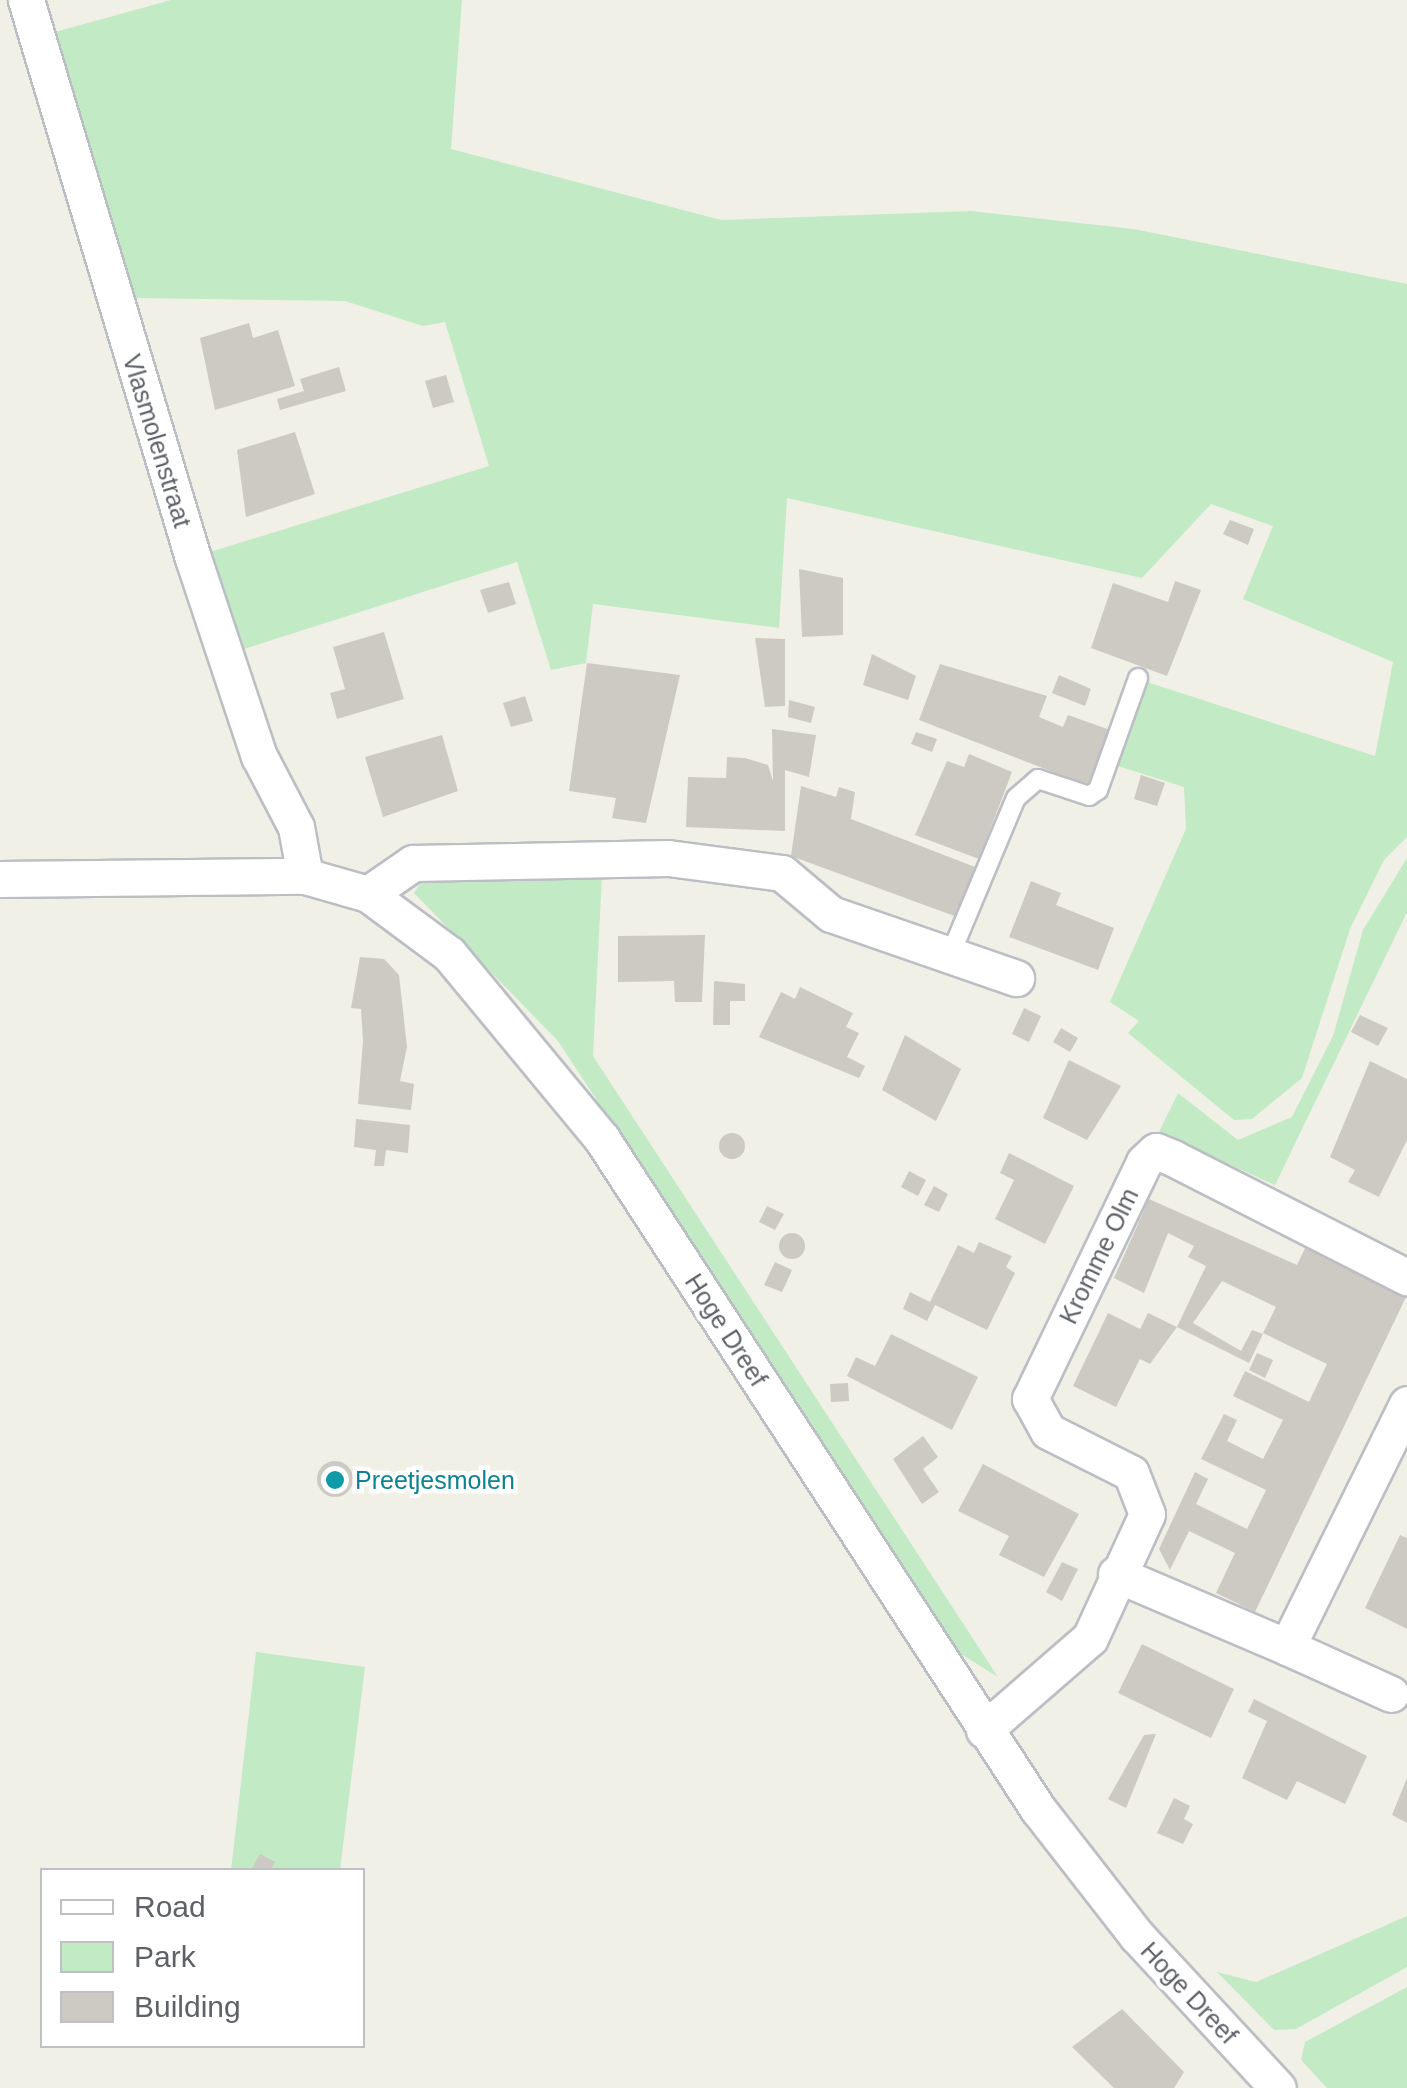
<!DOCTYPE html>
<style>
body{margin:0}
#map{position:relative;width:1407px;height:2088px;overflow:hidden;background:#f1f0e6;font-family:Helvetica,sans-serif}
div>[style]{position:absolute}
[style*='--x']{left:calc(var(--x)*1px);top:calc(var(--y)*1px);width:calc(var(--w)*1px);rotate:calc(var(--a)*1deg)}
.green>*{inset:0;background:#c2eac5}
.building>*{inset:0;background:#cccac3}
.round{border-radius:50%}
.roads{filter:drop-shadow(2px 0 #bbbec3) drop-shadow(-2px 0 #bbbec3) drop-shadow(0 2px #bbbec3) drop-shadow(0 -2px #bbbec3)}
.service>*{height:18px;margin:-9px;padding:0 9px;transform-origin:9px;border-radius:9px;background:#fff}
.minor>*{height:35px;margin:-17.5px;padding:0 17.5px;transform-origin:17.5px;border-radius:17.5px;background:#fff}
.dots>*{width:28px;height:28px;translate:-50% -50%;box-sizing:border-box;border:5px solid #fff;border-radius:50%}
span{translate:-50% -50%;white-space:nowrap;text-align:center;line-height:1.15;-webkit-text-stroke:9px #fff;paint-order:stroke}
.street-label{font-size:25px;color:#5e6168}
.culture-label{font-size:25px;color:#0d838f}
.left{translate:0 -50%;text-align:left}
.legend{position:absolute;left:40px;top:1868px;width:325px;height:180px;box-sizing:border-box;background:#fff;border:2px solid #bfc0c3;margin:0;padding:12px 18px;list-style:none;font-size:30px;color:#5e6168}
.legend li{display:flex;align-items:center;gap:20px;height:50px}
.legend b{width:50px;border:2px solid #bfc0c3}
</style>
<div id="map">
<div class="green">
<div style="clip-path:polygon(171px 0,462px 0,451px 149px,721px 220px,971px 211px,1134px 229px,1407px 284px,1407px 837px,1384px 860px,1350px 929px,1302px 1078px,1252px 1119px,1234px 1120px,1128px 1033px,1139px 1021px,1110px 1002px,1186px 829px,1184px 787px,1118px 766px,1147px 682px,1375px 756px,1393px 662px,1243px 599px,1273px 526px,1211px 504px,1142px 578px,787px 498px,779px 628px,593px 604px,586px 663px,551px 670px,517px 562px,241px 650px,210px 552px,489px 466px,445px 322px,423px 326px,345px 301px,134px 298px,55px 32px)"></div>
<div style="clip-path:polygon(1407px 858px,1407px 912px,1275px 1185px,1159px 1132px,1178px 1093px,1238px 1140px,1292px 1117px,1333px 1036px,1363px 930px)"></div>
<div style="clip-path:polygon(602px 875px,593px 1056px,998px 1677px,961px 1654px,558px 1041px,414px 893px,425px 876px)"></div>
<div style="clip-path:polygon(256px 1652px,365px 1667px,340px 1870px,231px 1870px)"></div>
<div style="clip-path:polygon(1407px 1916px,1407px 1967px,1296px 2029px,1274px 2030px,1217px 1972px,1256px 1982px)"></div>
<div style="clip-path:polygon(1407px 1987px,1407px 2088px,1327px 2088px,1301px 2060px,1305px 2042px)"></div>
</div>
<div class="building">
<div style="clip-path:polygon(249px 323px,253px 338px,278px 330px,295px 386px,215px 410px,200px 338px)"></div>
<div style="clip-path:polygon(339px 367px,346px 391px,280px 410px,277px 399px,304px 391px,300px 379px)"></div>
<div style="clip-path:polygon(446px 375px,454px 402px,433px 408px,425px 381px)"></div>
<div style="clip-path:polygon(295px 432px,315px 494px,246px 517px,237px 450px)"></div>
<div style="clip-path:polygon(1230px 520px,1254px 529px,1248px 545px,1223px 534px)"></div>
<div style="clip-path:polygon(799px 569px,843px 578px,843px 635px,802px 637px)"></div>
<div style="clip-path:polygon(1175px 581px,1201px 590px,1167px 676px,1091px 648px,1113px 583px,1168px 602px)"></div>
<div style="clip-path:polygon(509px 582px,516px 604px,488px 613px,480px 590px)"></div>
<div style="clip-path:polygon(384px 632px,404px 699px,337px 719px,330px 693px,345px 689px,333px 647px)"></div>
<div style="clip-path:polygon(755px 638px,785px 639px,785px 706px,765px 707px)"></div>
<div style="clip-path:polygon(872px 654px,916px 676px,908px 700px,863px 685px)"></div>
<div style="clip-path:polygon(587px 663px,680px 675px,646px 823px,612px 818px,616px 798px,569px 791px)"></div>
<div style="clip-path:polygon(940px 664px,1047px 696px,1039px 717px,1063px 727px,1068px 715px,1110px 730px,1089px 786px,919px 720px)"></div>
<div style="clip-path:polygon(1059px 675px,1091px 689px,1085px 706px,1052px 693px)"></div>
<div style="clip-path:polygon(525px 696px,533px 721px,511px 727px,503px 703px)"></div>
<div style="clip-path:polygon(789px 700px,815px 707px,811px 723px,788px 717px)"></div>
<div style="clip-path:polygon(772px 729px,816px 735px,809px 777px,785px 770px,785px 831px,686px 827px,688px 777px,726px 778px,727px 757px,745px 758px,768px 765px,773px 781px)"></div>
<div style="clip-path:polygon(916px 732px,937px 739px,932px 752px,911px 744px)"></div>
<div style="clip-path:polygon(442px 735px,458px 791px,383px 817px,365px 757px)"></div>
<div style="clip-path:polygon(969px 754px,1012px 772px,979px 859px,915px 835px,947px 761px,964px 767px)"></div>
<div style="clip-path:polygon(1141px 775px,1165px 783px,1157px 806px,1134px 799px)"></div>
<div style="clip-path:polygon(801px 786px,836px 797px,839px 787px,855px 792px,851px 819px,975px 867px,957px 917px,791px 856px)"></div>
<div style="clip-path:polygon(1031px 881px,1061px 893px,1056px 905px,1114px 928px,1098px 970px,1009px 937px)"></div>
<div style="clip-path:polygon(705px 935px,702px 1002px,675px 1002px,674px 981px,618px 982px,618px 936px)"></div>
<div style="clip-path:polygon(360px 957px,384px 959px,399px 975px,407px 1047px,400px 1081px,414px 1084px,411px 1110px,358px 1104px,363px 1041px,361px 1009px,351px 1008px)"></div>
<div style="clip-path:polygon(714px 981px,745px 984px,745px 1001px,730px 1001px,730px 1025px,713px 1025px)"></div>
<div style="clip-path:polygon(800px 987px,853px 1013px,846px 1027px,859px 1033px,847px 1057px,865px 1066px,859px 1078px,759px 1037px,781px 992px,795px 999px)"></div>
<div style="clip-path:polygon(1024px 1008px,1041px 1016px,1029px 1042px,1012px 1034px)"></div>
<div style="clip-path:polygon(1360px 1015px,1388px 1028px,1378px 1046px,1351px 1032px)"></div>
<div style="clip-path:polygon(1061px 1028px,1078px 1038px,1070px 1052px,1053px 1042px)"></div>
<div style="clip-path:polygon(905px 1035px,961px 1069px,936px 1121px,882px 1090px)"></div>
<div style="clip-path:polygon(1069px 1060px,1121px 1086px,1087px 1140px,1043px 1118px)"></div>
<div style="clip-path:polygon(1370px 1061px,1407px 1079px,1407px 1140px,1379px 1197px,1348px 1182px,1355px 1170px,1330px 1157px)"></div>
<div style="clip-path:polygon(356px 1119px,410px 1125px,408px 1153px,386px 1150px,384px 1166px,374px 1166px,376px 1150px,354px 1147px)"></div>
<div class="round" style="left:719px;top:1133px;width:26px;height:26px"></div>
<div style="clip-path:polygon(1009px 1153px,1074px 1186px,1045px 1244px,995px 1219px,1014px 1180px,1000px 1173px)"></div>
<div style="clip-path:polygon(909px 1171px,926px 1180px,918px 1196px,901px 1187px)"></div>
<div style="clip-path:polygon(934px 1186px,948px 1194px,939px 1212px,924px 1205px)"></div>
<div style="clip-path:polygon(1149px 1199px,1297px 1265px,1306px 1246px,1407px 1295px,1255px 1612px,1216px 1593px,1235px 1553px,1189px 1531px,1170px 1570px,1159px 1549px,1195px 1472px,1208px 1479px,1196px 1504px,1247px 1529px,1266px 1490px,1201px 1459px,1224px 1414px,1237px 1420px,1227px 1441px,1263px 1459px,1283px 1420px,1233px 1396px,1245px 1371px,1309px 1402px,1327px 1364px,1263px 1333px,1276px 1307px,1222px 1281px,1193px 1323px,1241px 1351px,1252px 1330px,1263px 1334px,1249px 1363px,1177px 1327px,1206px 1266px,1188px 1257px,1194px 1246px,1168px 1233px,1144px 1293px,1114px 1278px)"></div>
<div style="clip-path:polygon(767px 1206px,784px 1214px,775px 1230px,759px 1222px)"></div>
<div class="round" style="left:779px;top:1233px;width:26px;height:26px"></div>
<div style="clip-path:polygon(979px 1242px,1012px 1256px,1006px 1267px,1015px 1273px,987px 1330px,935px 1305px,927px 1321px,903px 1309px,910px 1292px,930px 1302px,958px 1245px,974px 1253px)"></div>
<div style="clip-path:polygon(775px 1262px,792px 1270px,782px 1292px,764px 1285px)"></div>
<div style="clip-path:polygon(1108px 1313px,1140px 1329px,1148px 1313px,1177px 1327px,1150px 1364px,1140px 1359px,1116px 1407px,1073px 1386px)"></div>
<div style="clip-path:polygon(891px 1334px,978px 1377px,952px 1430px,847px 1376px,856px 1357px,875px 1366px)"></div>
<div style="clip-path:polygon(1257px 1353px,1273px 1360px,1265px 1378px,1249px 1370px)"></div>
<div style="clip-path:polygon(848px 1383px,849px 1401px,831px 1402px,830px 1384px)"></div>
<div style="clip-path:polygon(923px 1436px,938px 1457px,923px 1469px,939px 1492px,922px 1504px,893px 1459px)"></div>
<div class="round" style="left:317px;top:1461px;width:36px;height:36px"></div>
<div style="clip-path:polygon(983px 1464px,1079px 1514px,1044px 1577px,999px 1555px,1009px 1536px,958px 1511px)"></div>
<div style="clip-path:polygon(1400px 1535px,1407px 1538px,1407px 1629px,1365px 1608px)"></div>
<div style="clip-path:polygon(1062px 1562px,1078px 1569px,1062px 1601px,1046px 1592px)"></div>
<div style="clip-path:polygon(1142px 1644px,1234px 1689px,1211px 1738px,1118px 1693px)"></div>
<div style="clip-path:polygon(1254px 1699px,1367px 1756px,1345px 1804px,1297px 1781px,1287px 1800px,1242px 1778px,1267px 1721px,1248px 1712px)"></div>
<div style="clip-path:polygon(1156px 1734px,1126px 1808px,1108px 1799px,1144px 1735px)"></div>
<div style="clip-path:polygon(1407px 1778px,1407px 1823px,1392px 1815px)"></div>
<div style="clip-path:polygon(1174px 1798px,1190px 1806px,1184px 1819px,1193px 1824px,1183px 1844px,1157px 1833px)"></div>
<div style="clip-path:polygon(260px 1854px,275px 1862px,270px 1870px,251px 1870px)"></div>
<div style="clip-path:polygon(1122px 2009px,1184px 2072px,1174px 2088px,1114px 2088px,1072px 2047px)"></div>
</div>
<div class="roads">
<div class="service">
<div style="--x:949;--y:958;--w:173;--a:-67.3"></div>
<div style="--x:1016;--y:798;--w:29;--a:-41"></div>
<div style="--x:1038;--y:779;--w:54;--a:18.4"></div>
<div style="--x:1089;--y:796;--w:11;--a:-34"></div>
<div style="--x:1098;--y:790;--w:119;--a:-70.3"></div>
</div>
<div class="minor">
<div style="--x:26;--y:0;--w:582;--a:73.34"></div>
<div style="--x:193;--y:558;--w:209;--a:71.6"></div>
<div style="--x:259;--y:756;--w:80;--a:62.5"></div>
<div style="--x:296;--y:827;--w:50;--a:79.6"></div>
<div style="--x:0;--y:879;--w:305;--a:-0.6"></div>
<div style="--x:305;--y:876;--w:66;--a:15.9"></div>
<div style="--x:368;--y:894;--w:101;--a:36.5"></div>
<div style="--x:449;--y:954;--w:240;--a:50.4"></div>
<div style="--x:602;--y:1139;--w:799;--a:56.95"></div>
<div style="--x:1038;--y:1809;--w:161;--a:52.1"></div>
<div style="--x:1137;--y:1936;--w:207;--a:47.2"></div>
<div style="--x:368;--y:894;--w:55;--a:-34.6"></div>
<div style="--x:413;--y:863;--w:255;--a:-1.1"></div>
<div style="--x:668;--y:858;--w:115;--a:7.5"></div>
<div style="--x:782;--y:873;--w:64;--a:39.9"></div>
<div style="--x:831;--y:914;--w:196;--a:19.1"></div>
<div style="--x:1116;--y:1574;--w:186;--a:23.1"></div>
<div style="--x:1287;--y:1647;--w:271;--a:-63.7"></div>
<div style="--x:1287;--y:1647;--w:114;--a:24.3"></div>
<div style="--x:984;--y:1730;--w:140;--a:-41"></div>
<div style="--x:1090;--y:1638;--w:136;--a:-65.3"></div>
<div style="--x:1147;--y:1514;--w:44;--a:-111.3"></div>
<div style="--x:1131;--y:1473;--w:93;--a:-153.2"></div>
<div style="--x:1048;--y:1431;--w:37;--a:-119"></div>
<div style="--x:1030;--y:1399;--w:263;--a:-64.3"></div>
<div style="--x:1144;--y:1162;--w:16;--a:-43"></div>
<div style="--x:1156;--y:1151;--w:18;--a:22"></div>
<div style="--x:1173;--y:1158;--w:263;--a:27"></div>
</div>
</div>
<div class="dots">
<div style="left:335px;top:1480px;background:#0f9aa8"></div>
</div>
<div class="street-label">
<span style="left:157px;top:441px;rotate:73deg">Vlasmolenstraat</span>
<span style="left:1099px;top:1256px;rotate:-64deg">Kromme Olm</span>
<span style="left:726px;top:1330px;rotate:57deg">Hoge Dreef</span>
<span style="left:1189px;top:1993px;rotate:47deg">Hoge Dreef</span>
</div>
<div class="culture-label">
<span class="left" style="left:355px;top:1480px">Preetjesmolen</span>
</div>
<ul class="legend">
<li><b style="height:12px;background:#fff"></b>Road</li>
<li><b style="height:28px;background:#c2eac5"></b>Park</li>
<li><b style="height:28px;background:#cccac3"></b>Building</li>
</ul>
</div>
